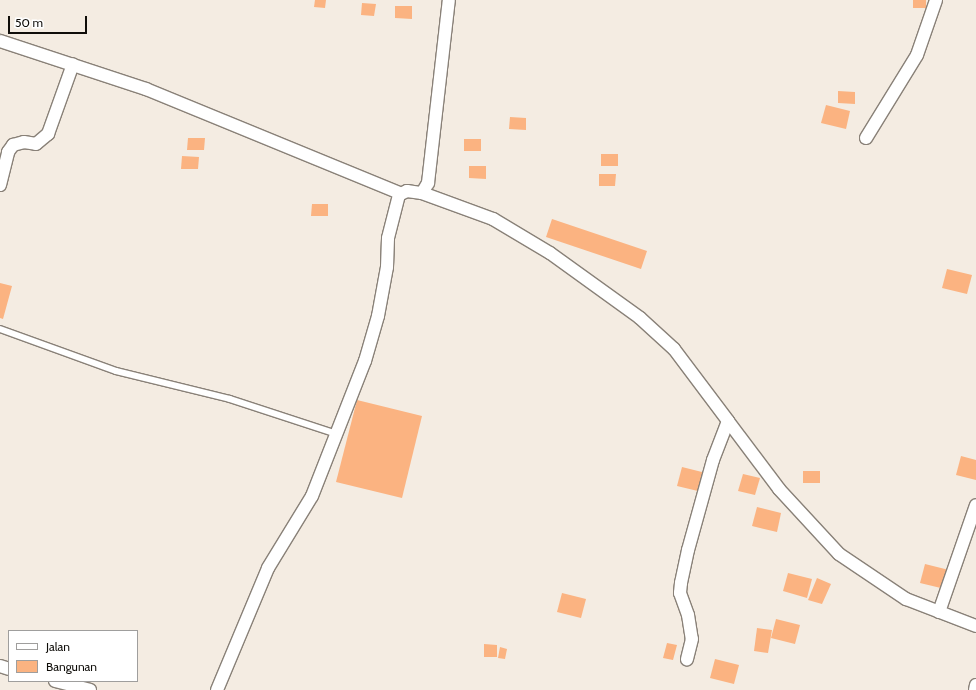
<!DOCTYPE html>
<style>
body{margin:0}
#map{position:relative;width:976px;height:690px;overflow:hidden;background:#f4ece2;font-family:Cabin,sans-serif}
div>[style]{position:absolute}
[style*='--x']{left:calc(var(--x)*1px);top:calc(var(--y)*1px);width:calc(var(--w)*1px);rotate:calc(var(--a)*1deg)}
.building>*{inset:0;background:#fbb381}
.roads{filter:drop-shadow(1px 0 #898178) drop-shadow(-1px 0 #898178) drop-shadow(0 1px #898178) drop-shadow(0 -1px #898178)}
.service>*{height:6px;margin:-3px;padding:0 3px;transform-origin:3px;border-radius:3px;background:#fff}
.minor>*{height:12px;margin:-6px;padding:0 6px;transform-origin:6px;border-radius:6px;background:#fff}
span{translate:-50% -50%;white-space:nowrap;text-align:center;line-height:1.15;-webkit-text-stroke:3px #fff;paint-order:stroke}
.legend{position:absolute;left:8px;top:630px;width:130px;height:52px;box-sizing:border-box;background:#fff;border:1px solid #9f9e9d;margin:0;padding:5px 7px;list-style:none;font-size:12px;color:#0f0d09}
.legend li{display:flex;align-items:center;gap:8px;height:20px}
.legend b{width:20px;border:1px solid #9f9e9d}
.scale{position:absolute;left:8px;top:16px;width:79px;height:18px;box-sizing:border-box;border:2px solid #0f0d09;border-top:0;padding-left:5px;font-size:12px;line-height:14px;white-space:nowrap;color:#0f0d09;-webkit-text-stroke:3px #fff;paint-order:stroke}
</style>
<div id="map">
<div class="building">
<div style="clip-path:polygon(315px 0,326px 0,325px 8px,314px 7px)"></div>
<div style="clip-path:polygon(913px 0,926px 0,926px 8px,913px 8px)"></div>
<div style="clip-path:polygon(362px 3px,376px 4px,374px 16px,361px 15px)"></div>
<div style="clip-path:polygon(395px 6px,412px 6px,412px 19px,395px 18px)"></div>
<div style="clip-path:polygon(838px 91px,855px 92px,855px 104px,838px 103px)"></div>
<div style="clip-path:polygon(826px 105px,850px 111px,846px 129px,821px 123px)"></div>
<div style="clip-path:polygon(510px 117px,526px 118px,526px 130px,509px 129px)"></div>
<div style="clip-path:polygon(188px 138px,205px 138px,204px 150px,187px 150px)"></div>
<div style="clip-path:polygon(464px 139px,481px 139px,481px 151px,464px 151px)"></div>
<div style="clip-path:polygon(601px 154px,618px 154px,618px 166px,601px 166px)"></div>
<div style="clip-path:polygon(182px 156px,199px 157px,198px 169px,181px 169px)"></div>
<div style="clip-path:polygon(469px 166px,486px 166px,486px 179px,469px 178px)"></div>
<div style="clip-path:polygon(599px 174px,616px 174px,615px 186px,599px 186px)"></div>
<div style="clip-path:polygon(312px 204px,328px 204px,328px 216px,311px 216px)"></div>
<div style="clip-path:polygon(552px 219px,647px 251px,641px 269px,546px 237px)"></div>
<div style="clip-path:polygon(947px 269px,972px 275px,967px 294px,942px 288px)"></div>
<div style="clip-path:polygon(0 283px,12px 286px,3px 319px,0 318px)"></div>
<div style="clip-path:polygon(357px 400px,422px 416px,402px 498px,336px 482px)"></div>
<div style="clip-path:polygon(961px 456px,976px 460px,976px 480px,956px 475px)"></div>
<div style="clip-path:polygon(682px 467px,706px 473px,702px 492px,677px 486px)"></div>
<div style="clip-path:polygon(803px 471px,820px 471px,820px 483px,803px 483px)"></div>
<div style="clip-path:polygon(743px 474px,760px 478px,755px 495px,738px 491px)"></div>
<div style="clip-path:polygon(757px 507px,781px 513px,777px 532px,752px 526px)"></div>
<div style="clip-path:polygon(925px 564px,949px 570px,945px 589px,920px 583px)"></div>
<div style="clip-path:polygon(788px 573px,812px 579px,807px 598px,783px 591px)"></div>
<div style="clip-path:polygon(817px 578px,831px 584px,822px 604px,808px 600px)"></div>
<div style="clip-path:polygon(562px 593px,586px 599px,581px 618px,557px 612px)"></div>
<div style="clip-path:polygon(776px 619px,800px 625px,795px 644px,771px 638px)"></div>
<div style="clip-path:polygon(757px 628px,772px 630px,768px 653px,754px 651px)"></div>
<div style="clip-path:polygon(667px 643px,677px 645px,673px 660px,663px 658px)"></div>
<div style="clip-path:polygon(484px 644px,497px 645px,497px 657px,484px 657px)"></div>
<div style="clip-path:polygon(500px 647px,507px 649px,505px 659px,498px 658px)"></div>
<div style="clip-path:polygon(715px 659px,739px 665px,734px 684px,710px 678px)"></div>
</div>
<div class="roads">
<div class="service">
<div style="--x:0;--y:329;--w:123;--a:19.9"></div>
<div style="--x:116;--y:371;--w:117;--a:13.8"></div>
<div style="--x:230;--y:399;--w:113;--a:18.1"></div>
</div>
<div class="minor">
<div style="--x:0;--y:41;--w:154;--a:18.2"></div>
<div style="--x:146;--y:89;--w:274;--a:22.3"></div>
<div style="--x:866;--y:138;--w:97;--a:-58.4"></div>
<div style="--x:917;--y:55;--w:58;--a:-70.9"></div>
<div style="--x:0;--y:185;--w:34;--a:-76"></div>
<div style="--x:8;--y:152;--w:9;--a:-54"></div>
<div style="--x:13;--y:145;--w:11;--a:-15"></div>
<div style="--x:24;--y:142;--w:12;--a:9"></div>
<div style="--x:36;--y:144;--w:16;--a:-40"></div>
<div style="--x:48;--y:134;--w:74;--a:-70.3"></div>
<div style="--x:422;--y:193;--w:76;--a:20.1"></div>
<div style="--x:493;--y:219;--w:66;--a:30.8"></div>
<div style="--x:550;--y:253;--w:111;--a:35.8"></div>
<div style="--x:640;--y:318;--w:46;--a:42.4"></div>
<div style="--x:674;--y:349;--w:90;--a:53.1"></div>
<div style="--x:728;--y:421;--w:42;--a:111"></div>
<div style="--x:713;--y:460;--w:93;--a:105.5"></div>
<div style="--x:688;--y:550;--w:34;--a:102"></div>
<div style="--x:681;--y:583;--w:10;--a:96"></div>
<div style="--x:680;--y:593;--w:23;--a:70"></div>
<div style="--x:688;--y:615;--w:24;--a:81"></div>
<div style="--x:692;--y:639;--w:21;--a:104"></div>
<div style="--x:728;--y:421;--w:85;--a:53.1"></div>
<div style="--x:779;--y:489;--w:88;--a:47.3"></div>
<div style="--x:839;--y:554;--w:81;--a:33.9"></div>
<div style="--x:906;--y:599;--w:75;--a:21.1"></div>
<div style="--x:939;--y:612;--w:113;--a:-70.9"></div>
<div style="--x:0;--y:666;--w:9;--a:18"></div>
<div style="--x:55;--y:681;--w:36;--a:14"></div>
<div style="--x:217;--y:690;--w:132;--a:-67.3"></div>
<div style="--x:268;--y:568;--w:84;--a:-58.6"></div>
<div style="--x:312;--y:496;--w:145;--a:-68.6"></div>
<div style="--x:365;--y:361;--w:47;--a:-73.9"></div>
<div style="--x:378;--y:316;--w:50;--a:-79.6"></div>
<div style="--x:387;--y:267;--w:29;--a:-88"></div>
<div style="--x:388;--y:238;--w:44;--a:-75.7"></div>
<div style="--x:399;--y:195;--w:9;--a:-27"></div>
<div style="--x:407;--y:191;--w:15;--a:8"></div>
<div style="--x:422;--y:193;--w:12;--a:-59"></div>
<div style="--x:428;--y:183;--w:184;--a:-83.5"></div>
<div style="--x:975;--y:690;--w:5;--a:-79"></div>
</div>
</div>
<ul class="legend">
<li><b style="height:5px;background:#fff"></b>Jalan</li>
<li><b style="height:11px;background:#fbb381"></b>Bangunan</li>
</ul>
<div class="scale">50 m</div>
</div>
